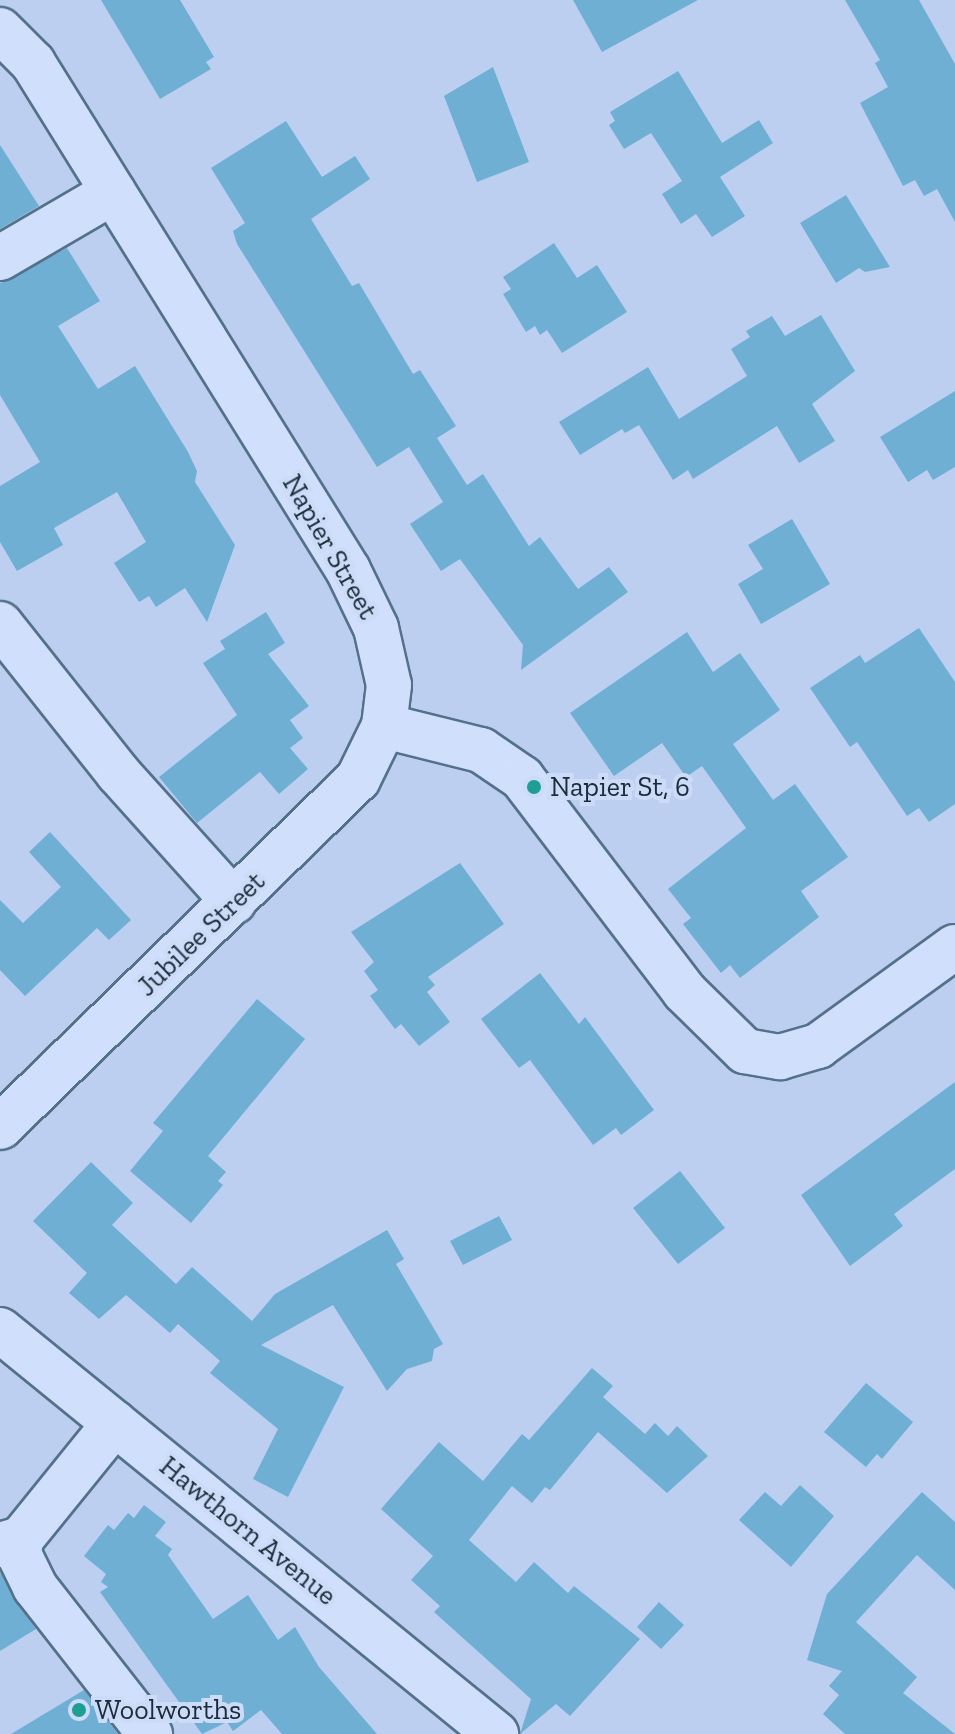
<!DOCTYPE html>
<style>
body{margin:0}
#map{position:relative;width:955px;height:1734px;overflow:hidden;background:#bccff1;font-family:"Zilla Slab",serif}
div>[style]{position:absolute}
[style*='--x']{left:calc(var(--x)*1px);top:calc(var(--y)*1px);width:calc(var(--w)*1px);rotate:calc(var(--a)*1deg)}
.building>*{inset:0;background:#6fafd3}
.roads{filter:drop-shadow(2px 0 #54718a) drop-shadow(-2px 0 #54718a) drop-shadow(0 2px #54718a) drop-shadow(0 -2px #54718a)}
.minor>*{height:44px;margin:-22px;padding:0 22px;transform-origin:22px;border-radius:22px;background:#d0e0fc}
.dots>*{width:22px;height:22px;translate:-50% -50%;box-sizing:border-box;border:4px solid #ccdcf8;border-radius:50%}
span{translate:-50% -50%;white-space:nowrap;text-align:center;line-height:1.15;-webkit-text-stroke:8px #ccdcf8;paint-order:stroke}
.street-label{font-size:28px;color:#1a2c38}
.poi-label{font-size:28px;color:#1a2c38}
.left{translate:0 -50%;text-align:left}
</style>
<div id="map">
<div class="building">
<div style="clip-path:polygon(101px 0,180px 0,214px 57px,206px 62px,211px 69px,160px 99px)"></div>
<div style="clip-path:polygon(573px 0,698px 0,602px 52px)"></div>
<div style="clip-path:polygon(845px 0,919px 0,955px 64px,955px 222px,937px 189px,924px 196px,915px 180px,903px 186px,860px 103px,888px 87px,875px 63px,880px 60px)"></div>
<div style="clip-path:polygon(493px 67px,529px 162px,477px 182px,444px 96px)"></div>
<div style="clip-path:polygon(678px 71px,722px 143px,759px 120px,773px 143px,720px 177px,745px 216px,712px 237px,696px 214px,681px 224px,662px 194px,682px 181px,651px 133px,624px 149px,609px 125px,615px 121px,610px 112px)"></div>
<div style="clip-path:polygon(286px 121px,322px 177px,355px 156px,370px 179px,311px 219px,352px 286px,359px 283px,413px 374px,420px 370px,456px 426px,437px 438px,467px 485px,483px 474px,529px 546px,540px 537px,578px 589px,609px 567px,628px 592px,521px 670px,523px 645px,460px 559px,441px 571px,410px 524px,443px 502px,409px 447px,377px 467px,237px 244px,233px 231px,245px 223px,211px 168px)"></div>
<div style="clip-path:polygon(0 145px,39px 206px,0 229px)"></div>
<div style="clip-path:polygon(846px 195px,890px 267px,865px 272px,859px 268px,836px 283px,800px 223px)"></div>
<div style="clip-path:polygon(554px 243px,577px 278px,597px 265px,627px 312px,562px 353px,547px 330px,540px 335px,535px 326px,526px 332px,503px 294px,511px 289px,503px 277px)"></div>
<div style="clip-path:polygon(67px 248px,100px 301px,58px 326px,98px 389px,135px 366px,188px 452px,197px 471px,195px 482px,235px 545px,207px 622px,185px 588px,156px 607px,149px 596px,139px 602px,114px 563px,146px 542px,117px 492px,54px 528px,63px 545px,17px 571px,0 542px,0 486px,40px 462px,0 395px,0 283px)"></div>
<div style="clip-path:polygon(821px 315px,855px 371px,812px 404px,835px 441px,799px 463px,777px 426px,693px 479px,688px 470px,673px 480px,639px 425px,625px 433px,622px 429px,580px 455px,559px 422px,648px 367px,679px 419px,747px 376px,731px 349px,750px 337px,746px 331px,772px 316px,785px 336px)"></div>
<div style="clip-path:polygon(955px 391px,955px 467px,933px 480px,927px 470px,908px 482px,880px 437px)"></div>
<div style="clip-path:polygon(792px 519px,830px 584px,761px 624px,738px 584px,763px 569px,748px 545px)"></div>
<div style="clip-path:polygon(266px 612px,285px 643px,268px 654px,309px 706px,290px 720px,303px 738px,290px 748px,308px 769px,279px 794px,260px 772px,197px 823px,159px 777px,237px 715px,203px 663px,225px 649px,220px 641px)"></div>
<div style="clip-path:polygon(919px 628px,955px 682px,955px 804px,929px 822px,919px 808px,907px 816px,857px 742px,850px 747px,810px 688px,860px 655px,865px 663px)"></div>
<div style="clip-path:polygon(687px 632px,713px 672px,740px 653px,780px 710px,733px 744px,773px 800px,795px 784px,848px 857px,801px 891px,819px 917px,740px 978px,730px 965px,721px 973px,683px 924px,691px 918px,668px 889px,746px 828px,702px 766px,686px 777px,662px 743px,614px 776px,570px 713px)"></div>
<div style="clip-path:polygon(50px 832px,131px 920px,109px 940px,97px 928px,25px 996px,0 970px,0 900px,23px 923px,61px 887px,29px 852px)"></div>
<div style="clip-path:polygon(460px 863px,504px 924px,428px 977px,435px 985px,427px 992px,450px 1022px,419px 1046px,401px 1024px,395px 1029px,370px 996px,378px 990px,364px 971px,374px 962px,351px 932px)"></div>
<div style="clip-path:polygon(540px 973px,579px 1024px,585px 1017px,654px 1110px,621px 1135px,616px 1128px,593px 1145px,530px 1060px,519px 1068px,481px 1019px)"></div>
<div style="clip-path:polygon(257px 999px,305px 1039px,208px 1156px,226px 1172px,218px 1181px,223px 1185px,191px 1223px,130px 1171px,163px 1131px,153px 1123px)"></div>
<div style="clip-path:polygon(955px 1082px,955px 1169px,894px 1214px,903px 1226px,850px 1266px,801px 1195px)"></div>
<div style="clip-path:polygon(91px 1162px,133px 1203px,112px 1225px,176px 1284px,192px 1267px,252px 1321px,275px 1294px,387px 1230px,404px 1259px,396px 1264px,443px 1344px,434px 1349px,432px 1361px,407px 1369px,387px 1391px,333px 1305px,261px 1345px,344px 1387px,288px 1497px,253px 1479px,278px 1429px,210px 1373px,220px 1361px,178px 1324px,170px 1333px,126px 1295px,99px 1319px,69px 1293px,87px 1273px,33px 1221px)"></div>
<div style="clip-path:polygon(680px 1171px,725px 1228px,678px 1264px,633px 1208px)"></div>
<div style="clip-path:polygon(499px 1216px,512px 1240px,463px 1265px,450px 1241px)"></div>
<div style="clip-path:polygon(592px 1368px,613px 1386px,603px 1397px,645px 1434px,655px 1423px,668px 1436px,677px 1426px,708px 1456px,667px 1493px,598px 1432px,550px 1490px,545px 1487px,532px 1503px,512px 1486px,469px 1540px,516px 1582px,534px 1562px,568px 1593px,574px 1586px,640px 1639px,570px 1716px,556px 1704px,520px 1734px,531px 1699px,434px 1612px,440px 1606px,411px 1580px,433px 1556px,381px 1509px,439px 1442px,483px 1481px,522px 1434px,529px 1440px)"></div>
<div style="clip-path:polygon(866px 1383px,913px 1422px,882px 1459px,877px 1454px,866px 1467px,824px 1432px)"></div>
<div style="clip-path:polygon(800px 1485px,834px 1516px,791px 1567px,739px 1520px,765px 1492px,781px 1506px)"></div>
<div style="clip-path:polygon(922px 1492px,955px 1522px,955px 1590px,917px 1555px,856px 1622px,917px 1677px,903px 1693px,955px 1734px,845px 1734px,823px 1714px,839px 1695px,829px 1686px,842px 1671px,807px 1660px,827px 1594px)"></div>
<div style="clip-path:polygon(144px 1505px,166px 1522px,155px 1536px,172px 1549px,168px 1555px,213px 1619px,248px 1595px,278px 1640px,295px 1627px,319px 1667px,377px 1734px,282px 1734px,261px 1710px,233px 1731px,227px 1722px,202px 1734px,100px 1592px,108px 1587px,101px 1582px,106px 1574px,84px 1556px,108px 1525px,114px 1530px,128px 1513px,134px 1518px)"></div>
<div style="clip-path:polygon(0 1572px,36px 1629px,0 1651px)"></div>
<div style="clip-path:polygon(659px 1602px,684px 1625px,661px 1649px,637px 1627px)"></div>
<div style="clip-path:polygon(84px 1690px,118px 1734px,11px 1734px)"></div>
</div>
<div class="roads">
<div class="minor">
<div style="--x:0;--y:30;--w:47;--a:45"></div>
<div style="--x:33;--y:63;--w:597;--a:58.15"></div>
<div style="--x:348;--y:570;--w:64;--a:64.2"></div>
<div style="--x:376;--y:628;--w:58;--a:77.2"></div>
<div style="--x:389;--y:685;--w:41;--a:97"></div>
<div style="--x:384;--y:726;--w:59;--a:116.1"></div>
<div style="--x:358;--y:779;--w:499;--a:135.8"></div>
<div style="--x:0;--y:258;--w:131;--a:-30.3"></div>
<div style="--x:0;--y:624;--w:190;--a:51.6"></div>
<div style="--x:118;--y:773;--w:173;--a:48"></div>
<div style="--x:384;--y:726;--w:100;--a:13.9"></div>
<div style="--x:481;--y:750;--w:50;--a:34.3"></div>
<div style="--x:522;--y:778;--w:268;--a:52.7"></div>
<div style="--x:684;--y:991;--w:86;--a:44.5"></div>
<div style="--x:745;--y:1051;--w:36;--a:10"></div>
<div style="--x:780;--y:1057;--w:40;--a:-16"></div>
<div style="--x:818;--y:1046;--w:169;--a:-35.9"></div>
<div style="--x:0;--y:1330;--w:640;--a:39.16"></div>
<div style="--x:21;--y:1539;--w:15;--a:98"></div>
<div style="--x:19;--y:1554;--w:37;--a:64"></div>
<div style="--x:35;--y:1587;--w:187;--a:52"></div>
<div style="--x:0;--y:1545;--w:22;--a:-16"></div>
<div style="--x:21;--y:1539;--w:149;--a:-51"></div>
</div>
</div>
<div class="dots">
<div style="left:534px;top:787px;background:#1f9e95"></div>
<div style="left:79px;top:1710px;background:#1f9e95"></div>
</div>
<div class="street-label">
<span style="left:330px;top:547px;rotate:60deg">Napier Street</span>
<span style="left:201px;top:934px;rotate:-44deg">Jubilee Street</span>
<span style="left:248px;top:1531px;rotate:39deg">Hawthorn Avenue</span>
</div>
<div class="poi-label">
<span class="left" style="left:550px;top:787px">Napier St, 6</span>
<span class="left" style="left:95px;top:1710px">Woolworths</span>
</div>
</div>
